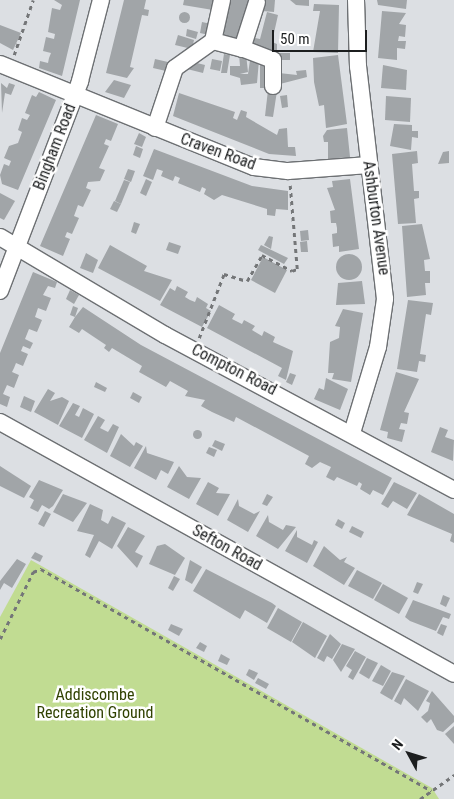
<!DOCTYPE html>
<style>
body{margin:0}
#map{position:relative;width:454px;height:799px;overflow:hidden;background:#dcdfe3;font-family:"Roboto Condensed",sans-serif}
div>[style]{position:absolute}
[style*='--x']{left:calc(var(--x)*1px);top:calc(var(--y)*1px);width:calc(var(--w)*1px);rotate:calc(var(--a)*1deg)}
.green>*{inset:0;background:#c1dc92}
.building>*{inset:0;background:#a1a5a8}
.round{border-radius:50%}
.path>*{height:2.5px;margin-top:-1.25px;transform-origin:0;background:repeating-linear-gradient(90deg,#747678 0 4px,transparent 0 8px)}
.roads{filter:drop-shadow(1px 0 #6d7073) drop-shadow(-1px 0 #6d7073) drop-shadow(0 1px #6d7073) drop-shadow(0 -1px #6d7073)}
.minor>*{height:16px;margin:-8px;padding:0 8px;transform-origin:8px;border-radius:8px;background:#fff}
span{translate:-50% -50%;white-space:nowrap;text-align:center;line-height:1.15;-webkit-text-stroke:5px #fff;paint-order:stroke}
.street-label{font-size:16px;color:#1c1e1f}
.park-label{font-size:16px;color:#304101}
.north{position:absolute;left:384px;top:729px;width:50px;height:50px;-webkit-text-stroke:4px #fff;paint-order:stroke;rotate:309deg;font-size:14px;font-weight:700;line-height:20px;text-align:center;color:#1c1e1f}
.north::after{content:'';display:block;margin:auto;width:18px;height:22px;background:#1c1e1f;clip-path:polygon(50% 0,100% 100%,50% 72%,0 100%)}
.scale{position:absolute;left:272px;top:30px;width:95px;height:22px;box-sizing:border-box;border:2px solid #1c1e1f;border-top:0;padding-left:6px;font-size:15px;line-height:18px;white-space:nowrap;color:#1c1e1f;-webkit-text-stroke:4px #fff;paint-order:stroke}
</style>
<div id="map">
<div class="green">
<div style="clip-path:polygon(31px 560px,432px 788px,439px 799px,0 799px,0 617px)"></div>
</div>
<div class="building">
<div style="clip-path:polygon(54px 0,80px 0,62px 76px,39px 68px,40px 61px,48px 63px,49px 58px,51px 53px,43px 51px,46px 37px,54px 39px,55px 34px,48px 32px,52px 8px,60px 10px,62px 5px)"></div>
<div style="clip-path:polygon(124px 0,146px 0,144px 9px,149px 10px,148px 16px,142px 15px,130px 67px,134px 68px,127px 78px,106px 73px)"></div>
<div style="clip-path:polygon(184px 0,215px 0,213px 10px,183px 5px)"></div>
<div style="clip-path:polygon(230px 0,250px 0,241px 46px,220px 41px)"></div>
<div style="clip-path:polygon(263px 0,275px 0,274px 12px,262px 11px)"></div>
<div style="clip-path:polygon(290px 0,309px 0,309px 6px,296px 5px)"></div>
<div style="clip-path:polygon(377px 0,407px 0,406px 9px,378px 5px)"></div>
<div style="clip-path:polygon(314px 4px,339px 5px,338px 53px,313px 52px,320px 11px,313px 11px)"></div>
<div style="clip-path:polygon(382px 11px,406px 13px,399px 24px,406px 25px,405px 37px,399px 36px,398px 41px,406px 41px,405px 49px,397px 48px,397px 60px,378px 58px)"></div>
<div class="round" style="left:178.5px;top:11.5px;width:11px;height:11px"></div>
<div style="clip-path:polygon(267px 12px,278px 15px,272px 42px,277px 44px,277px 55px,248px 47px,251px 37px,260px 39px)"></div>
<div style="clip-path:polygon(202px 22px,211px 24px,209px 35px,200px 33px)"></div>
<div style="clip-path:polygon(0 25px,21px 33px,13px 50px,0 43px)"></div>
<div style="clip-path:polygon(187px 29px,198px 32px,196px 39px,186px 36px)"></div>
<div style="clip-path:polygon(178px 35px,194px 40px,192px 49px,175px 45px)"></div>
<div style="clip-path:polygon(280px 53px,290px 53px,290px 60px,280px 60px)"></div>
<div style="clip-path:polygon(224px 54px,230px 55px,227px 73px,221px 73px)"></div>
<div style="clip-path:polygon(239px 54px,246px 54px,248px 72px,240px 74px,248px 74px,250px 60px,259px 60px,257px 83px,241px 85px,240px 78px,230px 75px,230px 66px,240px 66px)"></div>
<div style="clip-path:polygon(338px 55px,347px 124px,326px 128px,324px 105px,319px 106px,314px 82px,313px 58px)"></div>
<div style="clip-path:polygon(155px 59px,168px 62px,166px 71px,153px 68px)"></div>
<div style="clip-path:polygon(212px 59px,222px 61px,220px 71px,210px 69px)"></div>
<div style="clip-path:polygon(189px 61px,205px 65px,203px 73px,187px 69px)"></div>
<div style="clip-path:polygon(260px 61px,269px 61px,267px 88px,260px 88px)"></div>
<div style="clip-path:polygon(383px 65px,407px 70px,406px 90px,381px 88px)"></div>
<div style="clip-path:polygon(306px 70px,307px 77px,280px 84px,279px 73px,297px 75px,296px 71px)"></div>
<div style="clip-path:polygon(114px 80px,131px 85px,124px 98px,105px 92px)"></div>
<div style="clip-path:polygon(1px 83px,7px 88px,9px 83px,15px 85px,11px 95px,5px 93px,2px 113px)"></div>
<div style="clip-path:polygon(268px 90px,277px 91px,273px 117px,265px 116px)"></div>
<div style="clip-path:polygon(39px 92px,56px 100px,18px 190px,2px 184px,0 175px,4px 164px,9px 166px,11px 161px,4px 158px,9px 146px,18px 143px,22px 132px,18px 130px,22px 118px,27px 120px,30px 115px,25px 113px,32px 95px,36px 97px)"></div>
<div style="clip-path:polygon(179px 93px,235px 112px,233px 118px,237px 120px,241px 110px,247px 112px,246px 117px,277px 135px,279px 129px,287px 128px,288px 147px,295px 147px,296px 156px,269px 154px,173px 116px)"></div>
<div style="clip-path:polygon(287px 95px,288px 107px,282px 108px,280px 96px)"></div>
<div style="clip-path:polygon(386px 96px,411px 98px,410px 122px,385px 120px)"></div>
<div style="clip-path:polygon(96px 115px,118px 124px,111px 141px,106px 139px,104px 144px,109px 146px,99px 168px,105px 170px,100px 181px,88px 182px,86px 188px,91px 190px,83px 207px,78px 205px,74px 216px,79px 218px,72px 234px,67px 232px,65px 237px,70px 239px,63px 256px,40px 246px)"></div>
<div style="clip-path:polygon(394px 124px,412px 125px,412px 131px,418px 131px,418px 138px,412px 137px,411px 150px,390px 146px)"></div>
<div style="clip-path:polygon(347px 128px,350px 157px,328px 159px,328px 142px,324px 142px,323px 136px,327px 130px)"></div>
<div style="clip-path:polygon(139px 133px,146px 137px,142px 147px,134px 144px)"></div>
<div style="clip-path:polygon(136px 146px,143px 149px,140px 158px,133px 155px)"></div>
<div style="clip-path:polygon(154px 149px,252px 186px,288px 191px,288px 210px,276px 209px,275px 216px,267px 215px,267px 209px,222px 195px,214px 200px,204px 194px,206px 189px,202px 187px,200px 192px,178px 183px,180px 178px,175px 176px,173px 181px,161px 176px,163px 171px,157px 169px,153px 180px,143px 176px)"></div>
<div style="clip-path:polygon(417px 151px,418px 163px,412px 164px,414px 191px,419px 191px,419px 198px,414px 199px,416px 223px,398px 224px,392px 154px)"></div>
<div style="clip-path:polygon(449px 151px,449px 163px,438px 164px,443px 152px)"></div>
<div style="clip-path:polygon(128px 169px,135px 171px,131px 182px,124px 179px)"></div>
<div style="clip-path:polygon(146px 179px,152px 182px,146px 196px,140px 193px)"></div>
<div style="clip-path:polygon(350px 179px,359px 249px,339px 252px,339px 246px,333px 247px,332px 234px,337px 233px,337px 228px,336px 223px,331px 223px,330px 211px,335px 210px,327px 188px,333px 187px,332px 181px)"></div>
<div style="clip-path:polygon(124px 180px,130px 182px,121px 204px,115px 201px)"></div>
<div style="clip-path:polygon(0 193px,15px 201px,4px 220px,0 218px)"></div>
<div style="clip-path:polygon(114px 201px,121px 204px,117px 212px,110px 209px)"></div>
<div style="clip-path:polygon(134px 222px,140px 224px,136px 234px,131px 232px)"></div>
<div style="clip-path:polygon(422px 224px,430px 259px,424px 260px,425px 271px,430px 271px,430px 283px,425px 283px,426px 295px,407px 297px,402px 226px)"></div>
<div style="clip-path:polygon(308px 230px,309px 240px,301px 241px,300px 231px)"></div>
<div style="clip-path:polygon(269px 236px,273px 237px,271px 249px,264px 245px)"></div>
<div style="clip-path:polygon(307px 241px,308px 252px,301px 252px,300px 242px)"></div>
<div style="clip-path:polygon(169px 242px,181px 246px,178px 254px,166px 250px)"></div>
<div style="clip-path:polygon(110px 245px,147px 266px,144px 271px,172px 280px,160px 301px,98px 268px)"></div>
<div style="clip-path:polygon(261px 245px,288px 258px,284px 264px,258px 250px)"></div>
<div style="clip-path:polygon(86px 253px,98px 260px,93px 273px,80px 268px)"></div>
<div class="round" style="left:336px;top:254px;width:26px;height:26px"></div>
<div style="clip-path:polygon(263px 257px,287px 270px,275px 293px,251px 280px)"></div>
<div style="clip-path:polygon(33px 272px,57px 282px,55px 288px,48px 286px,43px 295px,51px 298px,46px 311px,38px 308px,35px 317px,42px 320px,37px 332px,29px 329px,25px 339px,33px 343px,30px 349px,23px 346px,21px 351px,28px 354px,23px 366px,16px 363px,14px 368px,12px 372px,19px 375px,14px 388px,7px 385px,3px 394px,10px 397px,7px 407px,0 404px,0 353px)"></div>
<div style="clip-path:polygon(362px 281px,365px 304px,336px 305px,338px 283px)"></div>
<div style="clip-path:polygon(177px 286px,188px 292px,185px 297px,190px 300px,195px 302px,197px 297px,208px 304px,206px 308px,211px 311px,202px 327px,160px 305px,170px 288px,175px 291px)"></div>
<div style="clip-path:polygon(70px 290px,79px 295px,74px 304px,66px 299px)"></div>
<div style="clip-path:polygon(408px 300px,433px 303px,431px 315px,426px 314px,420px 354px,426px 355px,425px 362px,419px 361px,417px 372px,397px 369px)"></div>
<div style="clip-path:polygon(219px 305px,235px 314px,232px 319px,242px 324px,244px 320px,255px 326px,252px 330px,262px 336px,264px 331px,275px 337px,273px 342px,293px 351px,286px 380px,278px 376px,282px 368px,207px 328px)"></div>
<div style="clip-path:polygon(73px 306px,78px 308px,75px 317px,83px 307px,141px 345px,392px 478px,383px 495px,373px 490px,370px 495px,360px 489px,362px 484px,359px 482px,357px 486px,337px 477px,334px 481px,326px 477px,331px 467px,320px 462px,312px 468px,305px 464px,309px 456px,236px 417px,234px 422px,212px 412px,201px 406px,205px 400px,185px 396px,188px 391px,170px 381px,166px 387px,139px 372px,142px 366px,112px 348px,109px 352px,104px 348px,106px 345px,82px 329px,79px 333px,69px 327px,75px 317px,70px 315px)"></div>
<div style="clip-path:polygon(343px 309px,363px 313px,351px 382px,332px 379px,334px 373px,328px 373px,330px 342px,339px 338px,340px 327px,335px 326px)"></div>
<div style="clip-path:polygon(396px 372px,419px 379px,404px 412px,409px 413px,407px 424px,401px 423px,399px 429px,405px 430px,402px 442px,387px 438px,388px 432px,380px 430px)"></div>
<div style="clip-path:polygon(290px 373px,296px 375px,292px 385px,286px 382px)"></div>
<div style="clip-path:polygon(326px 378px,348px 389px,340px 410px,314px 399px,319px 388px,324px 390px)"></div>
<div style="clip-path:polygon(96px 382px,107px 388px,105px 392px,94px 387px)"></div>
<div style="clip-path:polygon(48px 389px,55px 393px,50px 401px,62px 397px,69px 401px,58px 425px,34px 412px)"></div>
<div style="clip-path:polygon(133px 392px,142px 397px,139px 403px,130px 398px)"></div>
<div style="clip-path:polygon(24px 396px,35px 401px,31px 412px,20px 407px)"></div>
<div style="clip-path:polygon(73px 403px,80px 406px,75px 415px,79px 417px,83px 408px,94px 414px,82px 438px,59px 426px)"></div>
<div style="clip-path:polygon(98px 416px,105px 420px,100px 428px,108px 432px,113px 424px,119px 427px,107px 453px,84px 440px)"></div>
<div style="clip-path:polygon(440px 427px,448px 430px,445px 437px,454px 440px,453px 461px,431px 452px)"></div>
<div class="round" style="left:192.5px;top:429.5px;width:9px;height:9px"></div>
<div style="clip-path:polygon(121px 434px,134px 446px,136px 442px,143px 446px,130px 467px,110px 456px)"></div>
<div style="clip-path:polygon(215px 440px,225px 444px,222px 451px,212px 446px)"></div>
<div style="clip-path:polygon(146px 446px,147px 453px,174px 462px,168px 474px,161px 470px,156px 480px,134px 468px)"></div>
<div style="clip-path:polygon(209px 447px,217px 450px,214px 457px,206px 453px)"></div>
<div style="clip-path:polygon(0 466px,31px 486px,24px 498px,0 486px)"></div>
<div style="clip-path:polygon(179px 466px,187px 477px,201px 478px,189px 499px,167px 487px)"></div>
<div style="clip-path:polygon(39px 480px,63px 490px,53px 506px,49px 509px,42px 505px,38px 512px,30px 508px,34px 500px,29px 497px)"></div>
<div style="clip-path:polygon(208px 482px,219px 488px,216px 493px,230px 494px,218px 516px,196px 504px)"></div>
<div style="clip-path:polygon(394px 482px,417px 493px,407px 509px,393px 501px,388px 508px,381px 504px)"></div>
<div style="clip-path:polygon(63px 494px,87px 503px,73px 522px,53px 512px)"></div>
<div style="clip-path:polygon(267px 494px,273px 497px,267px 506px,262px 504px)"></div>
<div style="clip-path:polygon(419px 494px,454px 514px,454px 543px,450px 541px,452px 534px,407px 515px)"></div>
<div style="clip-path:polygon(238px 499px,239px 506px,254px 514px,260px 511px,248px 532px,227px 520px)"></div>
<div style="clip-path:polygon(90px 504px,103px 510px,101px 520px,108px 524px,112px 516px,126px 523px,112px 549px,99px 541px,90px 558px,85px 555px,94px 535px,77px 531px)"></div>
<div style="clip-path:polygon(45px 511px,51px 514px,44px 527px,38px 524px)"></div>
<div style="clip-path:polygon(268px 515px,269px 522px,283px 530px,286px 525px,296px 527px,278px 549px,256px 536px)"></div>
<div style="clip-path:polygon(338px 519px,345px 523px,342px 529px,335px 525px)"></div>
<div style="clip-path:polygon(352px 526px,364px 532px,361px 538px,349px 532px)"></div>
<div style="clip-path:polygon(128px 527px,145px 536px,135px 552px,143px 556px,137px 568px,117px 546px)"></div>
<div style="clip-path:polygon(297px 530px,297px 537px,312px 545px,314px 540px,318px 542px,307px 563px,285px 551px)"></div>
<div style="clip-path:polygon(165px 544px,185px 558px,175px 575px,149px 564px,157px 546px)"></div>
<div style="clip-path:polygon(324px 546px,340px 560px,347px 557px,344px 562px,355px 568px,344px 585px,313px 566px)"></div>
<div style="clip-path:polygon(35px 552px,43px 556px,40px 562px,31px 558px)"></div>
<div style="clip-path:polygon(17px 559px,26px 564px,12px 588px,4px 583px,0 590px,0 581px)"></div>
<div style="clip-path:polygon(190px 560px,202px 567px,192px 584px,185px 580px)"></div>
<div style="clip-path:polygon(206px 569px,272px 603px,276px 606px,267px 623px,245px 610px,240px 619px,193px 591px)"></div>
<div style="clip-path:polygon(357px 570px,382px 583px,373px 599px,348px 586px)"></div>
<div style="clip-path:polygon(174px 576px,180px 579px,173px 591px,168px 588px)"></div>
<div style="clip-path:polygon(417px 582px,423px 584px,418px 594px,413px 592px)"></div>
<div style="clip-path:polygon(383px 584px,408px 598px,399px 614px,374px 600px)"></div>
<div style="clip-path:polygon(443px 595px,450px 598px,446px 607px,440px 604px)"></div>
<div style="clip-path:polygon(413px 600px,451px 614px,449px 619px,443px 617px,436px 631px,410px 621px,405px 617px)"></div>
<div style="clip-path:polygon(278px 608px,302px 622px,291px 642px,267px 628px)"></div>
<div style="clip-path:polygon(303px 622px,327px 636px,315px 658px,292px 642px)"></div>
<div style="clip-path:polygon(171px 624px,183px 629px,179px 636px,168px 630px)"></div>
<div style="clip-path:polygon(441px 624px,447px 626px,443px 636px,437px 633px)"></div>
<div style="clip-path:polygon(330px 634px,341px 644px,332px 659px,327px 656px,324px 662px,317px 658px)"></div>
<div style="clip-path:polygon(200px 642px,207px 646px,204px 652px,196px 648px)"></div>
<div style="clip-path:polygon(342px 644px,355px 649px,341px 672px,333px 660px)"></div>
<div style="clip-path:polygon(355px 651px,366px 657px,353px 680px,348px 677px,352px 670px,346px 666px)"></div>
<div style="clip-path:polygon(221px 654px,230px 659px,227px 665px,218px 661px)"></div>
<div style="clip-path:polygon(367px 658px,378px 663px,369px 679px,359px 673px)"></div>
<div style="clip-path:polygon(381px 665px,391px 671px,383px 686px,372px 681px)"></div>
<div style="clip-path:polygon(249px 669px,258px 673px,254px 680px,246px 675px)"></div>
<div style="clip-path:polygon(392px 672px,405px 676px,392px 700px,380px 693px)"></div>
<div style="clip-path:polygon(258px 678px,269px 684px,266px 689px,255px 683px)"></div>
<div style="clip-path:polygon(406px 679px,429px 691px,418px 711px,404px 698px,401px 705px,394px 701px)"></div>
<div style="clip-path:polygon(432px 691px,454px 716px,454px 722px,443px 732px,437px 730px,431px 719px,427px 723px,421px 717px,428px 711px,430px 703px,426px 701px)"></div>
<div style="clip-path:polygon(454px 726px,454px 744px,445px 734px)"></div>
</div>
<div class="path">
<div style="--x:14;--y:55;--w:58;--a:-70.9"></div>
<div style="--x:199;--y:338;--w:69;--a:-68.7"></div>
<div style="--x:224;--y:274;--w:24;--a:17"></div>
<div style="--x:247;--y:281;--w:30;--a:-60"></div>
<div style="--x:262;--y:255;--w:34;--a:28"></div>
<div style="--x:292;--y:271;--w:5;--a:-22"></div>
<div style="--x:297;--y:269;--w:84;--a:-94.8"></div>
<div style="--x:0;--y:639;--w:75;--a:-63.8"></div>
<div style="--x:33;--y:572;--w:9;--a:-21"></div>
<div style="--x:41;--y:569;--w:449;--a:29.6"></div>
<div style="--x:420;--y:799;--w:42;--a:-35.2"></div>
</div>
<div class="roads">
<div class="minor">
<div style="--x:222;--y:0;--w:42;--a:102.4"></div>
<div style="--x:213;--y:41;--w:30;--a:15"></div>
<div style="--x:242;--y:49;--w:49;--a:-72.3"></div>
<div style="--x:244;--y:49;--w:31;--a:21"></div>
<div style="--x:273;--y:60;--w:26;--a:90"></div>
<div style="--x:0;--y:64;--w:274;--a:22.1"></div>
<div style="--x:254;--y:167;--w:34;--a:7"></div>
<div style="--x:288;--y:171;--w:81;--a:-4.2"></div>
<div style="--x:155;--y:128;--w:63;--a:-71.6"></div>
<div style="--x:175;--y:68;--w:47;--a:-35.4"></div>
<div style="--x:0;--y:237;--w:192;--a:30.7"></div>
<div style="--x:165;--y:335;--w:328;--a:28.2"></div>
<div style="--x:0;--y:291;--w:225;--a:-69.1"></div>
<div style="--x:80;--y:81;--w:84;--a:-75.5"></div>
<div style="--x:0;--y:422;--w:519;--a:29.03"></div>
<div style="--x:352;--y:433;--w:90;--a:-73.2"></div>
<div style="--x:378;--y:347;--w:49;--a:-81.7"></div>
<div style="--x:385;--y:299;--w:234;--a:-96.6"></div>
<div style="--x:358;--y:67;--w:67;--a:-91.7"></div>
</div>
</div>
<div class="street-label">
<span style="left:55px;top:147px;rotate:-69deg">Bingham Road</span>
<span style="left:218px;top:152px;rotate:20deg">Craven Road</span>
<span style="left:376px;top:218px;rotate:82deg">Ashburton Avenue</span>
<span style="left:234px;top:370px;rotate:27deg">Compton Road</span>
<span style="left:227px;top:548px;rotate:29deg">Sefton Road</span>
</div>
<div class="park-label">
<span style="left:95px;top:704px">Addiscombe<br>Recreation Ground</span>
</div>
<div class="north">N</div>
<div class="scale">50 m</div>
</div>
